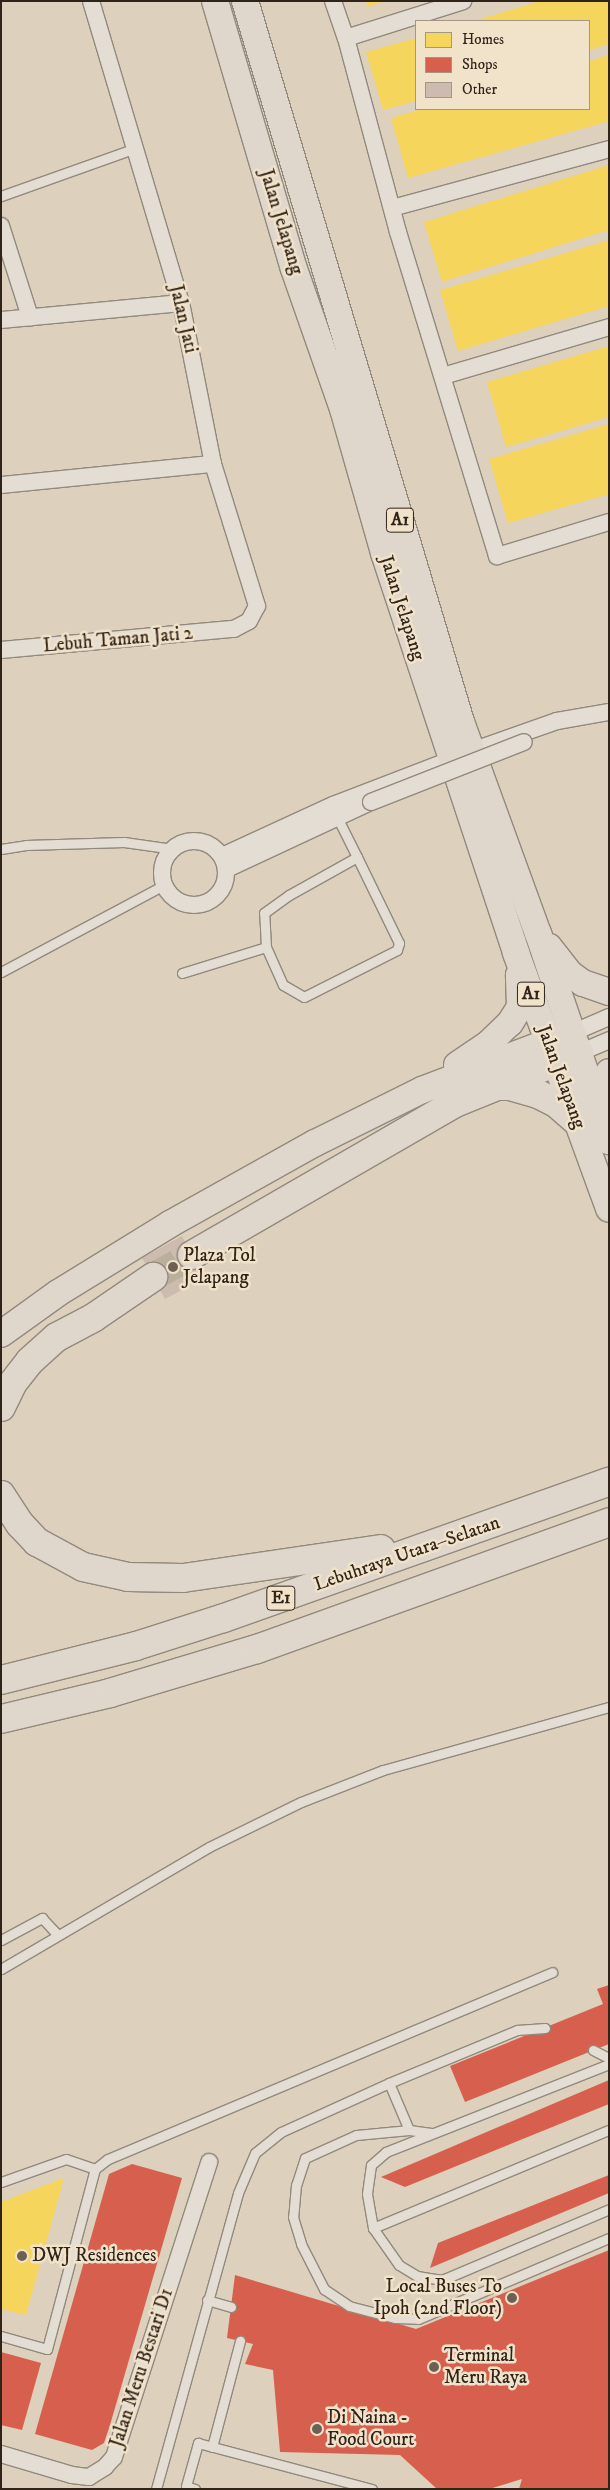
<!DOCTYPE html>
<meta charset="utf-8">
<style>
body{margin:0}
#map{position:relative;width:610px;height:2490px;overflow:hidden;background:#ddd0bc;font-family:"IM FELL DW Pica",serif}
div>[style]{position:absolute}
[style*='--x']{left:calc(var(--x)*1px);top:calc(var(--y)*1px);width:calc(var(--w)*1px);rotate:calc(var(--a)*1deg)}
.homes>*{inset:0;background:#f6d55c}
.shops>*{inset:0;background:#d6604d}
.building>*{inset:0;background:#ccbbae}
.motorway-tunnel>*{height:28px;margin-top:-14px;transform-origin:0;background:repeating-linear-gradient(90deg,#baae9c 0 28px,transparent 0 42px)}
.roads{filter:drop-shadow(1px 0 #92897d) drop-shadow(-1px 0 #92897d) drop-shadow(0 1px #92897d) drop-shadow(0 -1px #92897d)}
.service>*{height:9px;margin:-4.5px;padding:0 4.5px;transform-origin:4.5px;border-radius:4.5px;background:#e3ddd3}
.minor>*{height:16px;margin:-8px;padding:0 8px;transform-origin:8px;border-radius:8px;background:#e3ddd3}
.minor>.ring{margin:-8px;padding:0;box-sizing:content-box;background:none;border:16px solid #e3ddd3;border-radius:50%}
.primary>*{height:26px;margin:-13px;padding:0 13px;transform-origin:13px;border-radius:13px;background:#dfd7cb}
.motorway>*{height:28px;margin:-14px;padding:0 14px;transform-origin:14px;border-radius:14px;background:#dfd7cb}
.bridges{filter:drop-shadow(1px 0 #92897d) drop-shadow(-1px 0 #92897d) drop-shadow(0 1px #92897d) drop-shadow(0 -1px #92897d)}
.minor-bridge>*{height:16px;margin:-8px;padding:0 8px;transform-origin:8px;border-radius:8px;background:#e3ddd3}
.dots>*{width:14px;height:14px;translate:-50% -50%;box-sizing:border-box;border:2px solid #f1e2ca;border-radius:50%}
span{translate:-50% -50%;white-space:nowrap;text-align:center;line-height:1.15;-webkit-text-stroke:5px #f1e2ca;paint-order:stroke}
.shield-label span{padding:1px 4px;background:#f1e2ca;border:1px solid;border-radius:4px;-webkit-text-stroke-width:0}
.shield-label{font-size:18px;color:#30241a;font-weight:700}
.street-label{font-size:19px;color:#30241a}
.poi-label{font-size:19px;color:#30241a}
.left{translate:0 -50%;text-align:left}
.right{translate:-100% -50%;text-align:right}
.frame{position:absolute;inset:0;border:2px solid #30241a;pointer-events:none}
.legend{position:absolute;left:415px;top:20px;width:175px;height:90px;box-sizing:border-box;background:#f1e2ca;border:1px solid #a49684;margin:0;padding:6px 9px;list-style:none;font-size:15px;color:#30241a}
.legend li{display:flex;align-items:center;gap:10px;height:25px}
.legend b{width:25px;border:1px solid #a49684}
</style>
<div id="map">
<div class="homes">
<div style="clip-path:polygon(366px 1px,383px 1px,383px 2px,367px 7px)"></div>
<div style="clip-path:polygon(540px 1px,609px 1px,609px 44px,589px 50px,589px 21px,474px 21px)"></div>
<div style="clip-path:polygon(416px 38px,416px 101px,383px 110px,366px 52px)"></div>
<div style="clip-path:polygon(609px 55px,609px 121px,408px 178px,391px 118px,422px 109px,589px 109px,589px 61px)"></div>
<div style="clip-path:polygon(609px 165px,609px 230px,442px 282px,424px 222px)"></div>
<div style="clip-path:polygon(609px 240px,609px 306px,458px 351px,440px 290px)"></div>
<div style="clip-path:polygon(609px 346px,609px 417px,506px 447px,487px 382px)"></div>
<div style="clip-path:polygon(609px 424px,609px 494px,508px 523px,489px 459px)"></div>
<div style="clip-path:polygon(64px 2178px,26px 2315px,1px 2309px,1px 2202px)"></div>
</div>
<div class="shops">
<div style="clip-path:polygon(609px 1985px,609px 2044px,465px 2102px,450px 2066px,603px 2004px,597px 1989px)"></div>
<div style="clip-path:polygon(609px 2080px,609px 2104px,405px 2187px,381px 2177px)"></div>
<div style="clip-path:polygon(132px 2164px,182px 2178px,110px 2425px,104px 2443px,92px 2450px,35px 2434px,109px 2174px)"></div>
<div style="clip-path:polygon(609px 2175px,609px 2193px,430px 2268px,438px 2243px)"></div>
<div style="clip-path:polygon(609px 2250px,609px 2489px,519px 2489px,522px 2479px,489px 2489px,437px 2489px,400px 2455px,280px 2452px,273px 2370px,245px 2364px,253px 2344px,227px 2338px,235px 2275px,416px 2329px)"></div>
<div style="clip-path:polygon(1px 2352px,41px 2363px,22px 2430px,1px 2425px)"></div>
</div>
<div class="building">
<div style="clip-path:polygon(182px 1236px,204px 1278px,165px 1299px,142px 1258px)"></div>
</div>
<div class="motorway-tunnel">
<div style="--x:153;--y:1277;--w:45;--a:-29.4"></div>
</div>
<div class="roads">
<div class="service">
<div style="--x:1;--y:196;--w:143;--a:-19.6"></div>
<div style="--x:337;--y:817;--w:45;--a:63.4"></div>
<div style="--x:357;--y:857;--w:96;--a:64"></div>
<div style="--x:399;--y:943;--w:7;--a:106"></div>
<div style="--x:397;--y:950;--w:104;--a:153.2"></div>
<div style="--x:304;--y:997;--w:24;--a:-150"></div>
<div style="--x:283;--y:985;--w:42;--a:-114.1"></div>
<div style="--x:266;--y:947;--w:34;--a:-93"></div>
<div style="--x:264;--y:913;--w:31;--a:-36"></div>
<div style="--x:289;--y:895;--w:78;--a:-29.2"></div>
<div style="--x:1;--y:849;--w:25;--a:-9"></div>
<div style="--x:26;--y:845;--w:98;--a:-1.8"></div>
<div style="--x:124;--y:842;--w:49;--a:8.1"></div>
<div style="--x:1;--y:972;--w:185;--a:-28.1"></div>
<div style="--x:182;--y:973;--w:88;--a:-17.2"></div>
<div style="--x:1;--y:1940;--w:47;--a:-28.2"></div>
<div style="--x:42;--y:1918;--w:23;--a:47"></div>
<div style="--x:1;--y:1969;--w:241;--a:-30.4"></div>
<div style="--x:209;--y:1847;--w:102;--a:-26.1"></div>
<div style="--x:301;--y:1802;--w:88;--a:-21.3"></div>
<div style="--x:383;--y:1770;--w:235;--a:-15.6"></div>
<div style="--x:593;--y:2050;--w:18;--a:27"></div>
<div style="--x:609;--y:2064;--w:240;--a:158.5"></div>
<div style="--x:386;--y:2152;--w:20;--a:139"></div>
<div style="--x:371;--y:2165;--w:29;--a:98"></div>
<div style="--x:367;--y:2194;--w:35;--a:80"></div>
<div style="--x:373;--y:2228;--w:45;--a:54.9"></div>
<div style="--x:399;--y:2265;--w:21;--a:31"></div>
<div style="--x:417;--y:2276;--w:25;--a:9"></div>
<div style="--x:442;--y:2280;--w:181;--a:-23"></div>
<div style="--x:389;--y:2083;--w:51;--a:66.9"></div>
<div style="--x:431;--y:2133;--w:22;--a:-172"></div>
<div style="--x:409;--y:2130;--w:53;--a:174.6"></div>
<div style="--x:356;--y:2135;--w:56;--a:155.7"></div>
<div style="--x:305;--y:2158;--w:28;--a:108"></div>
<div style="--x:296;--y:2185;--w:32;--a:95"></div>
<div style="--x:293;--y:2217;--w:28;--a:73"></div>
<div style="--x:301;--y:2244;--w:51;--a:62.9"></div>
<div style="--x:324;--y:2289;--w:30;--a:34"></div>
<div style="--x:349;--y:2306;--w:48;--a:14.6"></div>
<div style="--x:395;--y:2318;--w:23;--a:2"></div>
<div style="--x:418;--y:2319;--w:207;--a:-23"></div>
<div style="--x:1;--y:2182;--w:69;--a:-19.5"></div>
<div style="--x:66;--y:2159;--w:31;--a:19"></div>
<div style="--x:373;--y:2228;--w:256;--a:-22.6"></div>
<div style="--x:207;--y:2300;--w:25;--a:16"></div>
<div style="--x:1;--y:2336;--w:48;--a:15.8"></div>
<div style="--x:47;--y:2349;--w:186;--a:-75.1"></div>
<div style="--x:95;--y:2169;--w:16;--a:-38"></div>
<div style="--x:108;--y:2159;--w:482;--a:-22.8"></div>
<div style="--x:212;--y:2447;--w:110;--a:-75.2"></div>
<div style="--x:156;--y:2489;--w:307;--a:-74.5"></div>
<div style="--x:238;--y:2193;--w:43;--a:-67"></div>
<div style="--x:255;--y:2153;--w:33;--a:-39"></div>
<div style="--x:281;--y:2132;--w:119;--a:-24.4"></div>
<div style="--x:389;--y:2083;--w:139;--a:-22.5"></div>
<div style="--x:517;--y:2030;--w:28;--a:-4"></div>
<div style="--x:195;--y:2489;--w:9;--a:-162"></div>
<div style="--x:186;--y:2486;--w:45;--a:-74.4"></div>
<div style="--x:198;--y:2443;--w:180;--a:14.8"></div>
</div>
<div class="minor">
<div style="--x:333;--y:1;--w:39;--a:71"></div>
<div style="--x:346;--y:38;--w:201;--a:75"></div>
<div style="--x:398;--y:232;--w:339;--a:73"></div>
<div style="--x:497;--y:556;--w:117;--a:-16.9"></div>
<div style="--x:346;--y:38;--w:123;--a:-17.5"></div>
<div style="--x:392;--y:208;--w:225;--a:-15.2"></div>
<div style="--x:1;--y:226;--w:96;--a:72.3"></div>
<div style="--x:1;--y:320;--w:181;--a:-5.4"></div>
<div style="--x:443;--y:376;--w:173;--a:-16.4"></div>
<div style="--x:1;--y:485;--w:213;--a:-5.7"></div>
<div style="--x:1;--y:650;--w:234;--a:-5.2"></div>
<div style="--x:234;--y:629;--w:17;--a:-28"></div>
<div style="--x:249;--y:621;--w:17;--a:-62"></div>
<div style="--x:257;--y:606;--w:149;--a:-107.2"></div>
<div style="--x:213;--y:464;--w:164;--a:-101.2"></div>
<div style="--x:181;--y:303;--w:315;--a:-106.6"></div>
<div style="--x:483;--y:747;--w:78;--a:-19.4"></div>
<div style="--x:557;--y:721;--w:53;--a:-9.8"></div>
<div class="ring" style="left:162px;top:841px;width:48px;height:48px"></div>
<div style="--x:222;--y:856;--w:122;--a:-24.7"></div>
<div style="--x:333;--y:805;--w:115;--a:-21"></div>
<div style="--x:227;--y:869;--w:159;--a:-25"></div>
<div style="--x:572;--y:1033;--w:40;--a:-23.4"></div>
<div style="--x:579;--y:1053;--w:33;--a:-23"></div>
<div style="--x:1;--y:2454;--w:74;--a:16.5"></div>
<div style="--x:72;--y:2475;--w:17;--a:7"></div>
<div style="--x:89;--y:2477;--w:19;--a:-32"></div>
<div style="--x:105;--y:2467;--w:13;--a:-48"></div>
<div style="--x:114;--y:2457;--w:310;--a:-72.1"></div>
</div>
<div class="primary">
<div style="--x:215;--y:1;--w:279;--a:73.6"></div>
<div style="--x:294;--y:269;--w:148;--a:70.7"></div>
<div style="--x:343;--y:409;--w:150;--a:74.1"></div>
<div style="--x:384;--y:553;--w:421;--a:71.7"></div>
<div style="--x:516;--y:953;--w:272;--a:70"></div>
<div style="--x:245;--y:1;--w:753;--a:73.32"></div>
<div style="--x:461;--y:722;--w:225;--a:70"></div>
<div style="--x:538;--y:933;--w:220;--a:71.2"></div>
<div style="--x:549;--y:947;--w:33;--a:52"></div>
<div style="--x:569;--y:973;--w:17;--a:36"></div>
<div style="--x:583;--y:983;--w:28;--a:19"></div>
<div style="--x:457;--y:1065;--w:36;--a:-34"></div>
<div style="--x:487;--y:1045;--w:32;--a:-44"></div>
<div style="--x:510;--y:1023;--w:19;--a:-58"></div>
<div style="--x:520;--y:1007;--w:32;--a:-92"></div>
<div style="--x:603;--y:1111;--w:29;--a:-88"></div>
<div style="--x:604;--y:1082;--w:11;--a:-63"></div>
<div style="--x:1;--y:1334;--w:70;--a:-35.7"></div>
<div style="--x:58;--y:1293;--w:132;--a:-31.6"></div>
<div style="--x:170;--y:1224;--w:166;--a:-29.2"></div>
<div style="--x:315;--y:1143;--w:119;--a:-26.4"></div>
<div style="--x:422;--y:1090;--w:152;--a:-20.8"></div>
</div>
<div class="motorway">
<div style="--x:494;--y:1086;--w:16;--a:0"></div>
<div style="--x:510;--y:1086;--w:29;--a:16"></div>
<div style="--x:538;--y:1094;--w:20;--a:27"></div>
<div style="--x:556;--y:1103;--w:28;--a:41"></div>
<div style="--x:192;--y:1255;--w:304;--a:-30"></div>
<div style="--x:455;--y:1103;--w:134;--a:-22"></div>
<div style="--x:1;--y:1407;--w:25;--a:-64"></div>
<div style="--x:12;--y:1384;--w:29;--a:-52"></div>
<div style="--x:30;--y:1361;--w:36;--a:-42"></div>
<div style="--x:57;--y:1337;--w:41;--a:-27.8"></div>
<div style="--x:93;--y:1318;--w:73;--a:-34.3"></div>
<div style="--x:1;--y:1495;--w:35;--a:57"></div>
<div style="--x:20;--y:1524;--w:25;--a:47"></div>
<div style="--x:37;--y:1542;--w:52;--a:28.5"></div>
<div style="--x:83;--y:1567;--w:46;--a:12.5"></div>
<div style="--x:128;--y:1577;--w:55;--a:1"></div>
<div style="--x:183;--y:1578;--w:200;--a:-8.3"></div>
<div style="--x:1;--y:1680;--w:139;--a:-14.1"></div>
<div style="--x:136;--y:1646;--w:92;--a:-17.7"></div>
<div style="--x:224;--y:1618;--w:408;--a:-19.5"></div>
<div style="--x:1;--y:1719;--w:112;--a:-13.4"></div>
<div style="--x:110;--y:1693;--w:153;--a:-16.7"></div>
<div style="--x:257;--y:1649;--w:374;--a:-19.8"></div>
</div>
</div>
<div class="bridges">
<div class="minor-bridge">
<div style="--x:371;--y:802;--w:164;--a:-21.4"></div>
</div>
</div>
<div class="dots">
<div style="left:173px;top:1267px;background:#6d6053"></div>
<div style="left:22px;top:2256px;background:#6d6053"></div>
<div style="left:512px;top:2298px;background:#6d6053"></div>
<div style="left:434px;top:2367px;background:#6d6053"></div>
<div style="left:317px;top:2429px;background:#6d6053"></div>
</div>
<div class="shield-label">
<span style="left:400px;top:520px">A1</span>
<span style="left:531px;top:994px">A1</span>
<span style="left:281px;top:1598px">E1</span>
</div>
<div class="street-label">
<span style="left:281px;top:222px;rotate:73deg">Jalan Jelapang</span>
<span style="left:183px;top:319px;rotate:77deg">Jalan Jati</span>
<span style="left:402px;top:608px;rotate:72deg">Jalan Jelapang</span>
<span style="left:118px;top:640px;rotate:-5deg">Lebuh Taman Jati 2</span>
<span style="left:561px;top:1077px;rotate:70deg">Jalan Jelapang</span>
<span style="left:407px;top:1554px;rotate:-19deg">Lebuhraya Utara–Selatan</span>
<span style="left:142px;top:2368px;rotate:-72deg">Jalan Meru Bestari D1</span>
</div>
<div class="poi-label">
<span class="left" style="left:183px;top:1267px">Plaza Tol<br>Jelapang</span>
<span class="left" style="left:32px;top:2256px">DWJ Residences</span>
<span class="right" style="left:502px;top:2298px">Local Buses To<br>Ipoh (2nd Floor)</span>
<span class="left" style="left:444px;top:2367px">Terminal<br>Meru Raya</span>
<span class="left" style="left:327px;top:2429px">Di Naina -<br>Food Court</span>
</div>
<div class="frame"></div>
<ul class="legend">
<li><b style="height:14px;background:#f6d55c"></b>Homes</li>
<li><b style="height:14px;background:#d6604d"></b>Shops</li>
<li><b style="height:14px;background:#ccbbae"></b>Other</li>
</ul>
</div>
